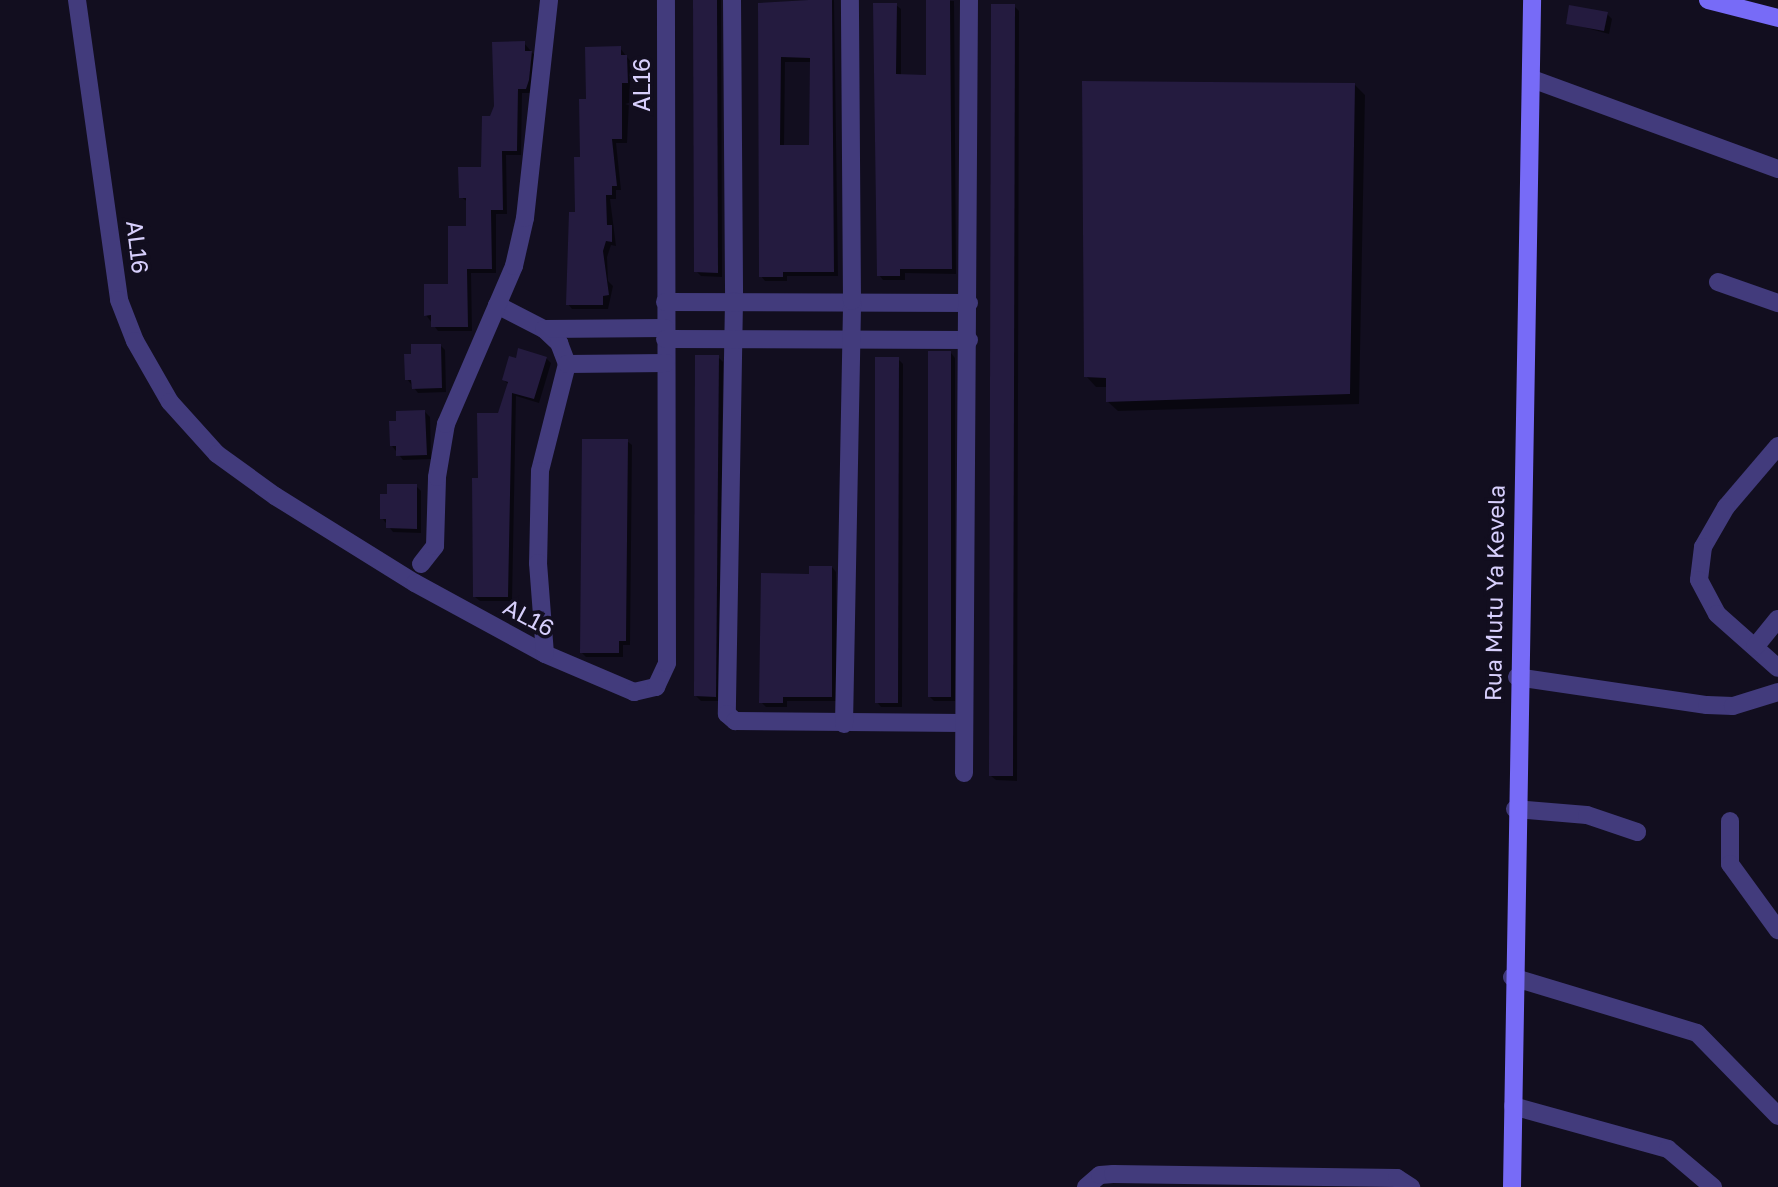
<!DOCTYPE html>
<style>
body{margin:0}
#map{position:relative;width:1778px;height:1187px;overflow:hidden;background:#120e1f;font-family:"Golos Text",sans-serif}
div>[style]{position:absolute}
[style*='--x']{left:calc(var(--x)*1px);top:calc(var(--y)*1px);width:calc(var(--w)*1px);rotate:calc(var(--a)*1deg)}
.shadow>*{inset:0;background:#0007}
.building>*{inset:0;background:#241b3f}
.street>*{height:18px;margin:-9px;padding:0 9px;transform-origin:9px;border-radius:9px;background:#423b7c}
.secondary>*{height:18px;margin:-9px;padding:0 9px;transform-origin:9px;border-radius:9px;background:#776bf7}
span{translate:-50% -50%;white-space:nowrap;text-align:center;line-height:1.15;-webkit-text-stroke:7px #120e1f;paint-order:stroke}
.street-label{font-size:23px;color:#d7cffc}
</style>
<div id="map">
<div class="shadow">
<div style="clip-path:polygon(695px 0,721px 0,722px 277px,701px 276px,696px 271px)"></div>
<div style="clip-path:polygon(evenodd,834px 0,838px 276px,787px 276px,787px 281px,765px 281px,761px 276px,760px 5px,834px 0,785px 62px,812px 62px,810px 147px,784px 146px,785px 62px)"></div>
<div style="clip-path:polygon(928px 0,954px 1px,956px 274px,905px 273px,905px 280px,883px 280px,879px 275px,896px 5px,901px 9px,901px 76px,928px 76px)"></div>
<div style="clip-path:polygon(1014px 6px,1019px 11px,1017px 781px,996px 780px,991px 776px)"></div>
<div style="clip-path:polygon(1607px 14px,1612px 19px,1609px 34px,1568px 23px)"></div>
<div style="clip-path:polygon(524px 43px,536px 57px,531px 93px,522px 93px,521px 155px,506px 155px,507px 214px,496px 214px,496px 273px,471px 273px,472px 331px,438px 331px,426px 315px,450px 286px,468px 228px,468px 202px,461px 197px,483px 169px,492px 118px)"></div>
<div style="clip-path:polygon(620px 48px,631px 62px,627px 143px,616px 143px,621px 190px,616px 190px,616px 199px,610px 199px,616px 246px,611px 245px,607px 257px,608px 281px,613px 286px,608px 309px,572px 309px,568px 304px,587px 101px)"></div>
<div style="clip-path:polygon(1355px 85px,1365px 95px,1359px 404px,1118px 411px,1107px 401px,1107px 387px,1096px 387px,1086px 376px)"></div>
<div style="clip-path:polygon(440px 345px,445px 350px,446px 392px,418px 393px,407px 379px)"></div>
<div style="clip-path:polygon(951px 353px,955px 358px,955px 701px,934px 701px,929px 696px)"></div>
<div style="clip-path:polygon(718px 357px,723px 362px,720px 701px,701px 701px,696px 696px)"></div>
<div style="clip-path:polygon(546px 358px,551px 363px,539px 403px,516px 396px,512px 601px,480px 601px,475px 597px,480px 480px,509px 385px,504px 380px,517px 360px)"></div>
<div style="clip-path:polygon(898px 359px,903px 364px,902px 707px,881px 707px,877px 702px)"></div>
<div style="clip-path:polygon(425px 412px,430px 417px,431px 459px,403px 460px,392px 446px)"></div>
<div style="clip-path:polygon(627px 441px,632px 445px,630px 645px,623px 645px,623px 657px,586px 657px,581px 652px)"></div>
<div style="clip-path:polygon(416px 486px,421px 491px,421px 533px,393px 532px,382px 518px)"></div>
<div style="clip-path:polygon(832px 567px,836px 572px,837px 701px,787px 701px,787px 707px,766px 707px,761px 702px)"></div>
</div>
<div class="building">
<div style="clip-path:polygon(693px 0,717px 0,718px 273px,694px 272px)"></div>
<div style="clip-path:polygon(evenodd,809px 0,832px 0,834px 272px,783px 272px,783px 277px,759px 277px,758px 3px,809px 0,781px 57px,810px 58px,809px 145px,780px 145px,781px 57px)"></div>
<div style="clip-path:polygon(926px 0,950px 0,952px 269px,900px 269px,900px 276px,877px 276px,873px 3px,897px 3px,896px 74px,926px 75px)"></div>
<div style="clip-path:polygon(991px 4px,1015px 4px,1013px 776px,989px 776px)"></div>
<div style="clip-path:polygon(1569px 5px,1608px 12px,1604px 31px,1566px 24px)"></div>
<div style="clip-path:polygon(525px 41px,525px 51px,532px 51px,529px 80px,526px 89px,518px 89px,517px 151px,502px 151px,503px 210px,491px 210px,492px 269px,467px 269px,468px 327px,431px 327px,431px 315px,424px 316px,424px 284px,448px 284px,448px 226px,466px 226px,466px 198px,459px 198px,458px 167px,481px 167px,482px 116px,490px 116px,494px 106px,492px 42px)"></div>
<div style="clip-path:polygon(621px 46px,621px 55px,627px 55px,628px 83px,622px 83px,622px 139px,612px 139px,617px 186px,612px 186px,612px 195px,606px 195px,607px 225px,612px 225px,612px 242px,606px 241px,603px 251px,609px 295px,603px 296px,603px 305px,566px 305px,569px 212px,575px 212px,574px 157px,580px 157px,579px 99px,586px 99px,585px 47px)"></div>
<div style="clip-path:polygon(1082px 81px,1355px 83px,1350px 394px,1106px 402px,1106px 378px,1084px 377px)"></div>
<div style="clip-path:polygon(411px 344px,441px 344px,442px 388px,412px 389px,411px 380px,405px 380px,404px 354px,411px 354px)"></div>
<div style="clip-path:polygon(518px 348px,547px 357px,534px 399px,512px 393px,508px 597px,473px 597px,472px 478px,478px 478px,477px 413px,498px 413px,508px 382px,502px 380px,509px 356px,516px 358px)"></div>
<div style="clip-path:polygon(928px 351px,951px 351px,951px 697px,928px 697px)"></div>
<div style="clip-path:polygon(695px 355px,719px 355px,716px 697px,694px 696px)"></div>
<div style="clip-path:polygon(875px 357px,899px 357px,898px 703px,875px 703px)"></div>
<div style="clip-path:polygon(425px 410px,427px 455px,396px 456px,396px 446px,390px 446px,389px 421px,396px 421px,396px 411px)"></div>
<div style="clip-path:polygon(582px 439px,628px 439px,626px 641px,619px 641px,619px 653px,580px 653px)"></div>
<div style="clip-path:polygon(387px 484px,417px 484px,417px 529px,386px 528px,386px 519px,380px 519px,380px 494px,387px 494px)"></div>
<div style="clip-path:polygon(809px 566px,832px 566px,832px 697px,783px 697px,783px 703px,759px 703px,761px 573px,809px 574px)"></div>
</div>
<div class="street">
<div style="--x:77;--y:0;--w:303;--a:82"></div>
<div style="--x:119;--y:300;--w:44;--a:68.7"></div>
<div style="--x:135;--y:341;--w:70;--a:60.2"></div>
<div style="--x:170;--y:402;--w:70;--a:47.9"></div>
<div style="--x:217;--y:454;--w:72;--a:35.9"></div>
<div style="--x:275;--y:496;--w:165;--a:31.9"></div>
<div style="--x:415;--y:583;--w:148;--a:28.6"></div>
<div style="--x:545;--y:654;--w:97;--a:23.1"></div>
<div style="--x:634;--y:692;--w:23;--a:-13"></div>
<div style="--x:656;--y:687;--w:26;--a:-65"></div>
<div style="--x:667;--y:663;--w:663;--a:-90.09"></div>
<div style="--x:732;--y:0;--w:301;--a:89.6"></div>
<div style="--x:734;--y:301;--w:413;--a:91"></div>
<div style="--x:727;--y:714;--w:11;--a:41"></div>
<div style="--x:735;--y:721;--w:228;--a:0.5"></div>
<div style="--x:1532;--y:79;--w:262;--a:20.1"></div>
<div style="--x:1718;--y:282;--w:64;--a:19.3"></div>
<div style="--x:665;--y:302;--w:304;--a:0.2"></div>
<div style="--x:497;--y:305;--w:53;--a:27.1"></div>
<div style="--x:544;--y:329;--w:21;--a:43"></div>
<div style="--x:559;--y:343;--w:22;--a:69"></div>
<div style="--x:567;--y:364;--w:110;--a:104.2"></div>
<div style="--x:540;--y:471;--w:92;--a:91.2"></div>
<div style="--x:538;--y:563;--w:91;--a:85.6"></div>
<div style="--x:544;--y:329;--w:121;--a:-0.5"></div>
<div style="--x:665;--y:339;--w:304;--a:0.2"></div>
<div style="--x:567;--y:364;--w:99;--a:-0.6"></div>
<div style="--x:1778;--y:446;--w:80;--a:130.4"></div>
<div style="--x:1726;--y:507;--w:46;--a:119.9"></div>
<div style="--x:1703;--y:547;--w:33;--a:97"></div>
<div style="--x:1699;--y:580;--w:38;--a:62"></div>
<div style="--x:1717;--y:614;--w:81;--a:41.5"></div>
<div style="--x:421;--y:564;--w:23;--a:-52"></div>
<div style="--x:435;--y:546;--w:69;--a:-88.3"></div>
<div style="--x:437;--y:477;--w:54;--a:-80.4"></div>
<div style="--x:446;--y:424;--w:172;--a:-66.7"></div>
<div style="--x:514;--y:266;--w:49;--a:-77.1"></div>
<div style="--x:525;--y:218;--w:219;--a:-83.7"></div>
<div style="--x:1755;--y:647;--w:36;--a:-51"></div>
<div style="--x:1517;--y:677;--w:192;--a:8.4"></div>
<div style="--x:1707;--y:705;--w:26;--a:2"></div>
<div style="--x:1733;--y:706;--w:47;--a:-17.3"></div>
<div style="--x:844;--y:724;--w:423;--a:-88.9"></div>
<div style="--x:852;--y:301;--w:301;--a:-90.4"></div>
<div style="--x:964;--y:773;--w:773;--a:-89.63"></div>
<div style="--x:1515;--y:809;--w:72;--a:4.8"></div>
<div style="--x:1587;--y:815;--w:53;--a:18.8"></div>
<div style="--x:1730;--y:821;--w:43;--a:90"></div>
<div style="--x:1730;--y:864;--w:82;--a:54"></div>
<div style="--x:1512;--y:977;--w:193;--a:16.8"></div>
<div style="--x:1697;--y:1033;--w:116;--a:45.7"></div>
<div style="--x:1513;--y:1106;--w:161;--a:15.5"></div>
<div style="--x:1668;--y:1149;--w:59;--a:40.2"></div>
<div style="--x:1086;--y:1187;--w:18;--a:-41"></div>
<div style="--x:1100;--y:1175;--w:13;--a:-4"></div>
<div style="--x:1113;--y:1174;--w:284;--a:0.8"></div>
<div style="--x:1397;--y:1178;--w:17;--a:33"></div>
</div>
<div class="secondary">
<div style="--x:1708;--y:0;--w:72;--a:14.4"></div>
<div style="--x:1512;--y:1187;--w:1187;--a:-89.03"></div>
</div>
<div class="street-label">
<span style="left:641px;top:85px;rotate:-90deg">AL16</span>
<span style="left:138px;top:247px;rotate:83deg">AL16</span>
<span style="left:1494px;top:593px;rotate:-89deg">Rua Mutu Ya Kevela</span>
<span style="left:529px;top:617px;rotate:28deg">AL16</span>
</div>
</div>
